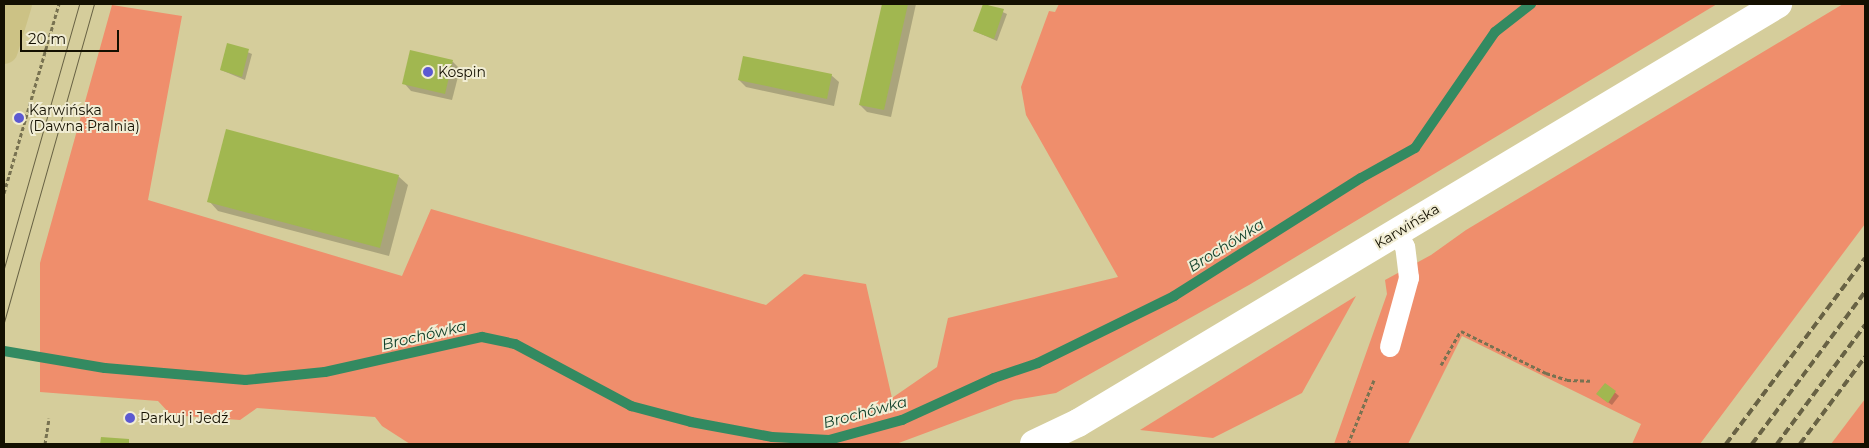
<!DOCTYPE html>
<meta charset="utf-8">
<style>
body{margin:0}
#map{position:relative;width:1869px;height:448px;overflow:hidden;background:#d5cd9b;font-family:Montserrat,sans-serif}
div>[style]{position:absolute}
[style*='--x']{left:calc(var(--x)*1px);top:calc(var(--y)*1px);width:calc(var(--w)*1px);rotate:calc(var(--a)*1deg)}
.green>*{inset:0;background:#ef8e6c}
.shadow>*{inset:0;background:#0003}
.stream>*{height:10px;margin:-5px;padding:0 5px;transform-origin:5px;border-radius:5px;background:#338a61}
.building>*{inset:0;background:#a1b750}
.path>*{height:3px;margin-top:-1.5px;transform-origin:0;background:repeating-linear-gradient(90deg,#787251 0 4px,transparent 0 6.5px)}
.service>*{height:20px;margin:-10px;padding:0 10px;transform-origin:10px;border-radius:10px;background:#fff}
.tertiary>*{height:28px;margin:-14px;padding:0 14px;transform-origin:14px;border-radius:14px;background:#fff}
.primary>*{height:28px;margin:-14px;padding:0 14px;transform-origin:14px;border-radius:14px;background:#ccc285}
.tram>*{height:1px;margin:-0.5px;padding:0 0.5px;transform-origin:0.5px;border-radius:0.5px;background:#686244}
.rail>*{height:4px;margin-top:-2px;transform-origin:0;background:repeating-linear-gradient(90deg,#686244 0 8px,transparent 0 12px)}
.dots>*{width:14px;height:14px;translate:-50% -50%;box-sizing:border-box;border:2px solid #f1edd4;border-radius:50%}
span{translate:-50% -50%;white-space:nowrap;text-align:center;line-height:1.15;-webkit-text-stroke:4px #f1edd4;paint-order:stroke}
.poi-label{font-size:14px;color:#141001}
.left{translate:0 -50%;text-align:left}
.street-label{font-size:14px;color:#141001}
.water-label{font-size:15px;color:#0e3e28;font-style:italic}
.frame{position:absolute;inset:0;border:5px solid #141001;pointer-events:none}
.scale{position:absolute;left:20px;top:30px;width:99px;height:22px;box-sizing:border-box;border:2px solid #141001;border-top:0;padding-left:6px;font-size:15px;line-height:18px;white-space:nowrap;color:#141001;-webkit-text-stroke:4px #f1edd4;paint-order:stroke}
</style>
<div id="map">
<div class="green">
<div style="clip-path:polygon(1059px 4px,1717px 4px,1249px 285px,1056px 393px,1014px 400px,896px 444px,410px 444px,382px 426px,375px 417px,257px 408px,240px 420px,171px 415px,158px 401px,40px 392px,40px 263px,112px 5px,182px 16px,148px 200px,402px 276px,431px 209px,766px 305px,804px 274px,866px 284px,892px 398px,937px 367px,948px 318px,1118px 277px,1026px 115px,1021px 87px,1049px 11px,1055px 12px)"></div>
<div style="clip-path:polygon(1843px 4px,1865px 4px,1865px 224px,1700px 444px,1632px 444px,1641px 424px,1462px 336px,1408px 444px,1334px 444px,1387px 294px,1385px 280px,1431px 255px,1466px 230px)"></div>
<div style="clip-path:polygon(1356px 296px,1302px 393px,1213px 438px,1140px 430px)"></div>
<div style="clip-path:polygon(1865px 399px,1865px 444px,1831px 444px)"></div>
</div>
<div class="shadow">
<div style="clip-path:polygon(883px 4px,916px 4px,891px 117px,867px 112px,860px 105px)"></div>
<div style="clip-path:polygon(985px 4px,1007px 14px,997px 41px,974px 31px)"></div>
<div style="clip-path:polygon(228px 44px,252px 54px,245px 80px,221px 70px)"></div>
<div style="clip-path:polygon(411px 52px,453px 62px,460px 69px,452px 100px,411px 91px,404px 83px)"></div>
<div style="clip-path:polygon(831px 75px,839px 82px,834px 106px,746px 87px,739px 80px)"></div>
<div style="clip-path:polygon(398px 176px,408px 185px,389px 256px,218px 211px,209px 201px)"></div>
<div style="clip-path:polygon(1605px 384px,1619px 396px,1612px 405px,1602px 398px)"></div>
</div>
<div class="stream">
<div style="--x:4;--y:351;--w:102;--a:9.6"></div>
<div style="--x:105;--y:368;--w:141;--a:4.9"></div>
<div style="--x:245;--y:380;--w:80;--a:-5.7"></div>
<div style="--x:325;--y:372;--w:161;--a:-12.6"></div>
<div style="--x:482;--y:337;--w:34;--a:12"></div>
<div style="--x:515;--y:344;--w:132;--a:28.1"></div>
<div style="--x:631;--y:406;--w:62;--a:14.9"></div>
<div style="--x:691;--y:422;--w:82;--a:10.5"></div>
<div style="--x:772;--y:437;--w:57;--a:3"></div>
<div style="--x:829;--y:440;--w:76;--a:-15.3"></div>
<div style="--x:902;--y:420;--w:101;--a:-24.5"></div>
<div style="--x:994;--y:378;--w:46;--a:-18.8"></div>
<div style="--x:1038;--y:363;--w:152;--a:-26.2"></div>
<div style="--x:1174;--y:296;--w:221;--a:-32.3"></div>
<div style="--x:1361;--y:178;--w:62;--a:-29.1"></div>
<div style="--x:1415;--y:148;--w:141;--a:-55.4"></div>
<div style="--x:1495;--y:32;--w:46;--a:-37.9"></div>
</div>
<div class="building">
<div style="clip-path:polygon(882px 4px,908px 4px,884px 110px,859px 105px)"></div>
<div style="clip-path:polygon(983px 4px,1004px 9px,994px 39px,973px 31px)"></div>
<div style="clip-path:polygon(227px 43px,249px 49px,242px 77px,220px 70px)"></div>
<div style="clip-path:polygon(410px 50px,453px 60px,445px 94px,402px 84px)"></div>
<div style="clip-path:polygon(743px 56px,832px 74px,827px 99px,738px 80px)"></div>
<div style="clip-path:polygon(226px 129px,399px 175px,380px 248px,207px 202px)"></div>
<div style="clip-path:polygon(1605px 383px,1616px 391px,1608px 403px,1596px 394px)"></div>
<div style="clip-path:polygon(101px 437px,129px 439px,129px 444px,100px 444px)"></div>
</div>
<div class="path">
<div style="--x:4;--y:193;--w:197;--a:-73.8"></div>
<div style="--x:1441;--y:365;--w:39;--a:-60"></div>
<div style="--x:1461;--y:331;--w:95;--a:26.3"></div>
<div style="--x:1546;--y:373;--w:22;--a:18"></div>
<div style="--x:1567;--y:380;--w:23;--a:2"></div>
<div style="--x:45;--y:444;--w:26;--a:-81"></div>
<div style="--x:1348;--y:444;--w:69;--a:-67.9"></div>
</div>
<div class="service">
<div style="--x:1390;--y:347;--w:72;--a:-74.6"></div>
<div style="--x:1409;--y:278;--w:31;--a:-97"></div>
<div style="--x:1405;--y:247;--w:17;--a:-118"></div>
</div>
<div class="tertiary">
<div style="--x:1034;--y:444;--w:49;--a:-25.5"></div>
<div style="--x:1078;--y:423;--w:816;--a:-30.9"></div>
</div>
<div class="primary">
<div style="--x:4;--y:50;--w:48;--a:-73.1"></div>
</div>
<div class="tram">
<div style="--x:4;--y:268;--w:274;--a:-74.1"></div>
<div style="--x:4;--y:322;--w:330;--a:-74.2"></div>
</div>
<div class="rail">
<div style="--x:1726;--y:444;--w:232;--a:-53.2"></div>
<div style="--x:1752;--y:444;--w:189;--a:-53.4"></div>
<div style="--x:1777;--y:444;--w:148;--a:-53.5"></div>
<div style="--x:1800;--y:444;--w:109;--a:-53.2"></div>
</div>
<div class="dots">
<div style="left:428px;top:72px;background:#5c59d1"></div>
<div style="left:19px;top:118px;background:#5c59d1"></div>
<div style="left:130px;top:418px;background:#5c59d1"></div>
</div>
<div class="poi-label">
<span class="left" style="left:438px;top:72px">Kospin</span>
<span class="left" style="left:29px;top:118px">Karwińska<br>(Dawna Pralnia)</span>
<span class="left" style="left:140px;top:418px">Parkuj i Jedź</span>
</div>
<div class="street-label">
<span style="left:1407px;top:226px;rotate:-31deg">Karwińska</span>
</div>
<div class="water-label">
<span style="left:1226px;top:245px;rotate:-32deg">Brochówka</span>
<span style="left:424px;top:335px;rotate:-13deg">Brochówka</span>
<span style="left:865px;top:412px;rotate:-15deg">Brochówka</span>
</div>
<div class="frame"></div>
<div class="scale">20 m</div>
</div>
